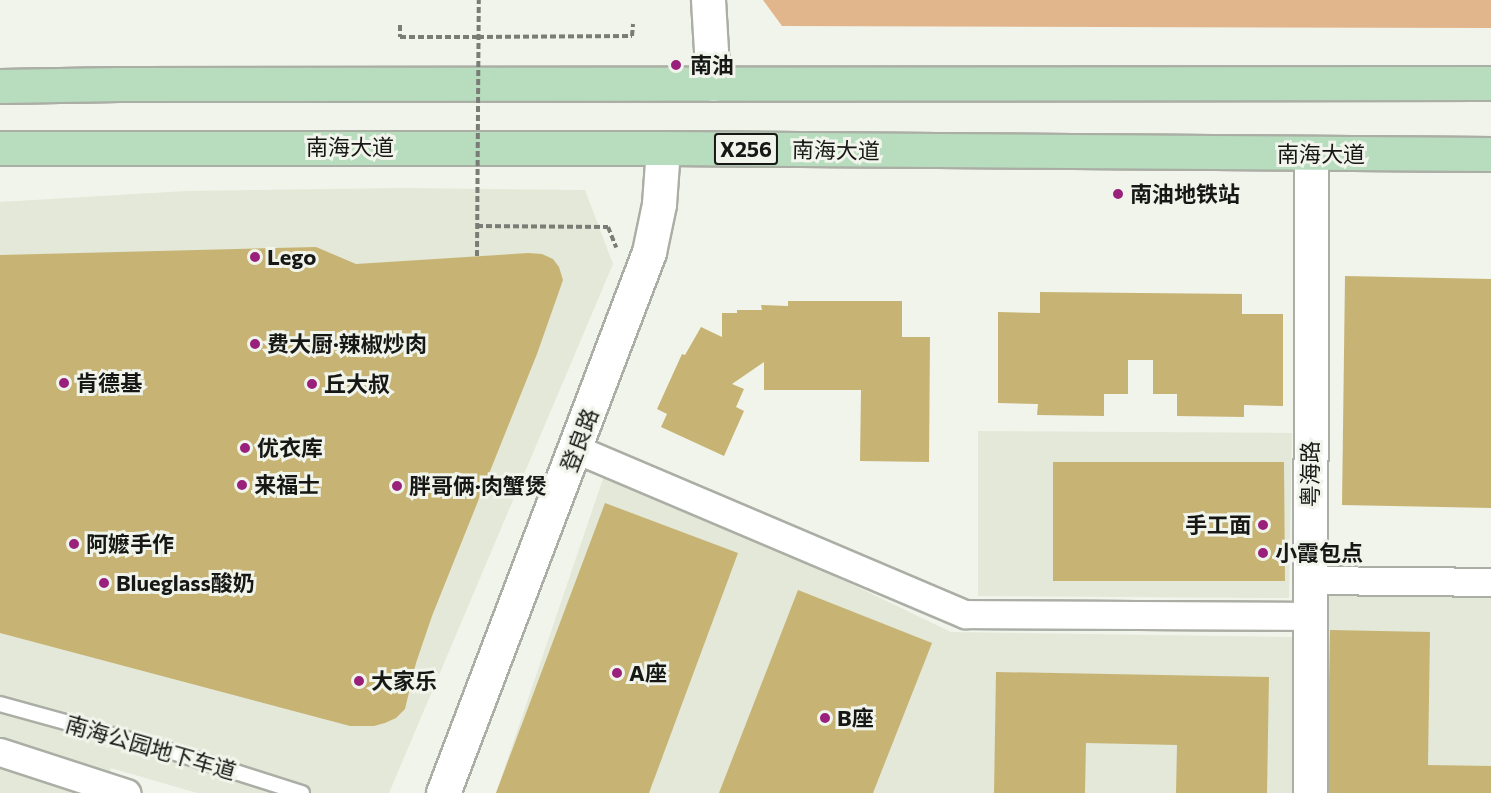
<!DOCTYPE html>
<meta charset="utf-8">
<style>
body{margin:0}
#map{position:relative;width:1491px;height:793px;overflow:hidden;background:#f1f4eb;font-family:Commissioner,"Noto Sans SC",sans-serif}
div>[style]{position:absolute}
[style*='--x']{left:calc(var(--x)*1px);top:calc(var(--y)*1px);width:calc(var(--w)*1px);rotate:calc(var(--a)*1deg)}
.built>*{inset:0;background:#e3e8d8}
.green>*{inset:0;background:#e2b68c}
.building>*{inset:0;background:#c7b475}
.path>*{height:4px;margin-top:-2px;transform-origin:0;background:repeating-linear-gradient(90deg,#7a7c76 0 6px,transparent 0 9px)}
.roads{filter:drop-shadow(2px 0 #abaea5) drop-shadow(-2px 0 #abaea5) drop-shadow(0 2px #abaea5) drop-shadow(0 -2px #abaea5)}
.lane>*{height:14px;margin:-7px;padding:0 7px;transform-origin:7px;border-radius:7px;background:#fff}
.street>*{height:27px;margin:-13.5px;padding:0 13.5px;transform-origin:13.5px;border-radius:13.5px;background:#fff}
.secondary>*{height:33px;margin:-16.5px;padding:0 16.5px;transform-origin:16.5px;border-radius:16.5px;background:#fff}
.primary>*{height:33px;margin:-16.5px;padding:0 16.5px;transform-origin:16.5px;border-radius:16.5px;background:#b7ddbe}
.path-bridge>*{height:4px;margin-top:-2px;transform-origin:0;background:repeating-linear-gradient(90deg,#7a7c76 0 6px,transparent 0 9px)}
.dots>*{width:16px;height:16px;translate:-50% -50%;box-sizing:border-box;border:3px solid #f1f4eb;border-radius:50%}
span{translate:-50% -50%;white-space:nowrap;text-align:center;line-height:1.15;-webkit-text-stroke:6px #f1f4eb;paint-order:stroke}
.shield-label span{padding:2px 4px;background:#f1f4eb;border:2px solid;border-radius:4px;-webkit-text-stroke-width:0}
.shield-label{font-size:21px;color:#171815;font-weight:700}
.poi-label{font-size:22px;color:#171815;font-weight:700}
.left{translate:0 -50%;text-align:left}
.right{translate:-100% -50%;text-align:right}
.street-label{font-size:22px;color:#171815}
</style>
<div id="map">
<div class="built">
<div style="clip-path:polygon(403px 188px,585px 190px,613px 264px,389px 793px,197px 793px,111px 768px,104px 793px,0 793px,0 202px,186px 191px)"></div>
<div style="clip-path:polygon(978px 431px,1292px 433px,1289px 598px,978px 596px)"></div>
<div style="clip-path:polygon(607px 467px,951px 632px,1292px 637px,1292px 793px,496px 793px)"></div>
<div style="clip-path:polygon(1328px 595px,1491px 597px,1491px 793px,1326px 793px)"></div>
</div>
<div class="green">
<div style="clip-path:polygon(763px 0,1491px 0,1491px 28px,782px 26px)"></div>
</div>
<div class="building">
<div style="clip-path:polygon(316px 247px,356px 264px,528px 253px,542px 254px,553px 259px,559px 267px,563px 280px,537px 354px,432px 616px,416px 663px,405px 709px,396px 718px,385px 723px,374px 726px,350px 726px,0 633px,0 255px)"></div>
<div style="clip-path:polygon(1345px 276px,1491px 279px,1491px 508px,1342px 505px)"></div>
<div style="clip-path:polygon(1040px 292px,1242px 294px,1242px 314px,1283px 314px,1283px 406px,1244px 405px,1244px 417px,1177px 416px,1177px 394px,1153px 394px,1153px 360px,1128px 360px,1128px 394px,1104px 394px,1104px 416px,1037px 415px,1038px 404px,998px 403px,998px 312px,1040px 313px)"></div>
<div style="clip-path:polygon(788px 301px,902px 301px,902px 337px,930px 337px,929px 462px,860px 461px,861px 390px,764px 390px,764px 362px,732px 384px,744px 389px,736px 407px,744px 411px,724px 456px,661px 427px,667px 414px,657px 409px,682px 354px,685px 355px,701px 327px,722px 337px,722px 313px,737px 313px,737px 310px,762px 310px,761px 305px,788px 306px)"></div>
<div style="clip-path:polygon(1053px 462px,1284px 462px,1285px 581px,1053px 581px)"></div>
<div style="clip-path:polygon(605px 503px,738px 553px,649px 793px,496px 793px)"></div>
<div style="clip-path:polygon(798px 590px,932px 643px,873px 793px,719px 793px)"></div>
<div style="clip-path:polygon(1330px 630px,1430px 632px,1428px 765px,1491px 766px,1491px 793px,1327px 793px)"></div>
<div style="clip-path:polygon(996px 672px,1269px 677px,1267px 793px,1176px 793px,1177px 745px,1086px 743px,1085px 793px,994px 793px)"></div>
</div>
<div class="path">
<div style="--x:400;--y:25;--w:12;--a:90"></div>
<div style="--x:400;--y:37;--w:78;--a:0"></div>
<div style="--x:478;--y:37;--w:154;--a:-0.4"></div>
<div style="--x:632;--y:36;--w:12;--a:-85"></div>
<div style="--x:477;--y:226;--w:131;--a:0.4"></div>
<div style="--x:608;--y:227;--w:22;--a:68"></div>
</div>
<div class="roads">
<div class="lane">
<div style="--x:0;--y:704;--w:166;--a:15.4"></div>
<div style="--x:160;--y:748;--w:149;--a:17.6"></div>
</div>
<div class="street">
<div style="--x:576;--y:449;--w:423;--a:23"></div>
<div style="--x:965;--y:614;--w:345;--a:0.3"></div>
<div style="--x:1310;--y:580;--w:181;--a:0.6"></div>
<div style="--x:0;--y:752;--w:133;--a:18"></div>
</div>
<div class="secondary">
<div style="--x:708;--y:0;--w:84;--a:86.6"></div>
<div style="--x:443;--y:793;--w:579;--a:-69.15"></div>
<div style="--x:649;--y:252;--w:49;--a:-78.2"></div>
<div style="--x:659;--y:204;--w:56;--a:-85.9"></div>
<div style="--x:1310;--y:793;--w:638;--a:-89.91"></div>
</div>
<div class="primary">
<div style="--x:0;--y:86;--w:119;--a:-1"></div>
<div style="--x:119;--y:84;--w:1372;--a:-0.04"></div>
<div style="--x:0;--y:148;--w:663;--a:0"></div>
<div style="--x:663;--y:148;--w:828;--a:0.42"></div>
</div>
</div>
<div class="path-bridge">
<div style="--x:477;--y:256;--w:256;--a:-89.6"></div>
</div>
<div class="dots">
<div style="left:676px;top:65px;background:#99217b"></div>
<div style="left:1118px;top:194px;background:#99217b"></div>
<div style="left:255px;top:257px;background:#99217b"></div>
<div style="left:255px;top:344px;background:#99217b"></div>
<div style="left:64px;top:383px;background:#99217b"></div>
<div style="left:312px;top:384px;background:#99217b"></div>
<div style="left:245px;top:448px;background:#99217b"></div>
<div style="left:242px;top:485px;background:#99217b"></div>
<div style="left:397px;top:486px;background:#99217b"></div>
<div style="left:1263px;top:525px;background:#99217b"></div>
<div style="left:74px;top:544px;background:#99217b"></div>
<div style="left:1263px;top:553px;background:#99217b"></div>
<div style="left:104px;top:583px;background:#99217b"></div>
<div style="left:617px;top:673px;background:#99217b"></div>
<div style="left:359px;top:681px;background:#99217b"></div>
<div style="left:825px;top:718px;background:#99217b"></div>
</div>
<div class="shield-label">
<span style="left:746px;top:149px">X256</span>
</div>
<div class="poi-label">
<span class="left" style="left:690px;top:65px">南油</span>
<span class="left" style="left:1130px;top:194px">南油地铁站</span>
<span class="left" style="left:267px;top:257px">Lego</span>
<span class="left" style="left:267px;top:344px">费大厨·辣椒炒肉</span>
<span class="left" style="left:76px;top:383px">肯德基</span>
<span class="left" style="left:324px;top:384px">丘大叔</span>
<span class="left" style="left:257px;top:448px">优衣库</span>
<span class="left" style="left:254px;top:485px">来福士</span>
<span class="left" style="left:409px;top:486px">胖哥俩·肉蟹煲</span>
<span class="right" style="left:1251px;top:525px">手工面</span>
<span class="left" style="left:86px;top:544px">阿嬷手作</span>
<span class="left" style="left:1275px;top:553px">小霞包点</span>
<span class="left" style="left:116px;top:583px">Blueglass酸奶</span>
<span class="left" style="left:629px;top:673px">A座</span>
<span class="left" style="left:371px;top:681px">大家乐</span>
<span class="left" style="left:837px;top:718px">B座</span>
</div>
<div class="street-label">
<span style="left:350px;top:147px">南海大道</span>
<span style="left:836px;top:150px;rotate:1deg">南海大道</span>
<span style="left:1321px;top:154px">南海大道</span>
<span style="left:579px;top:440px;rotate:-69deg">登良路</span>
<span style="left:1310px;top:474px;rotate:-90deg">粤海路</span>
<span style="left:151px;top:747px;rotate:16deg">南海公园地下车道</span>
</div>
</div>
